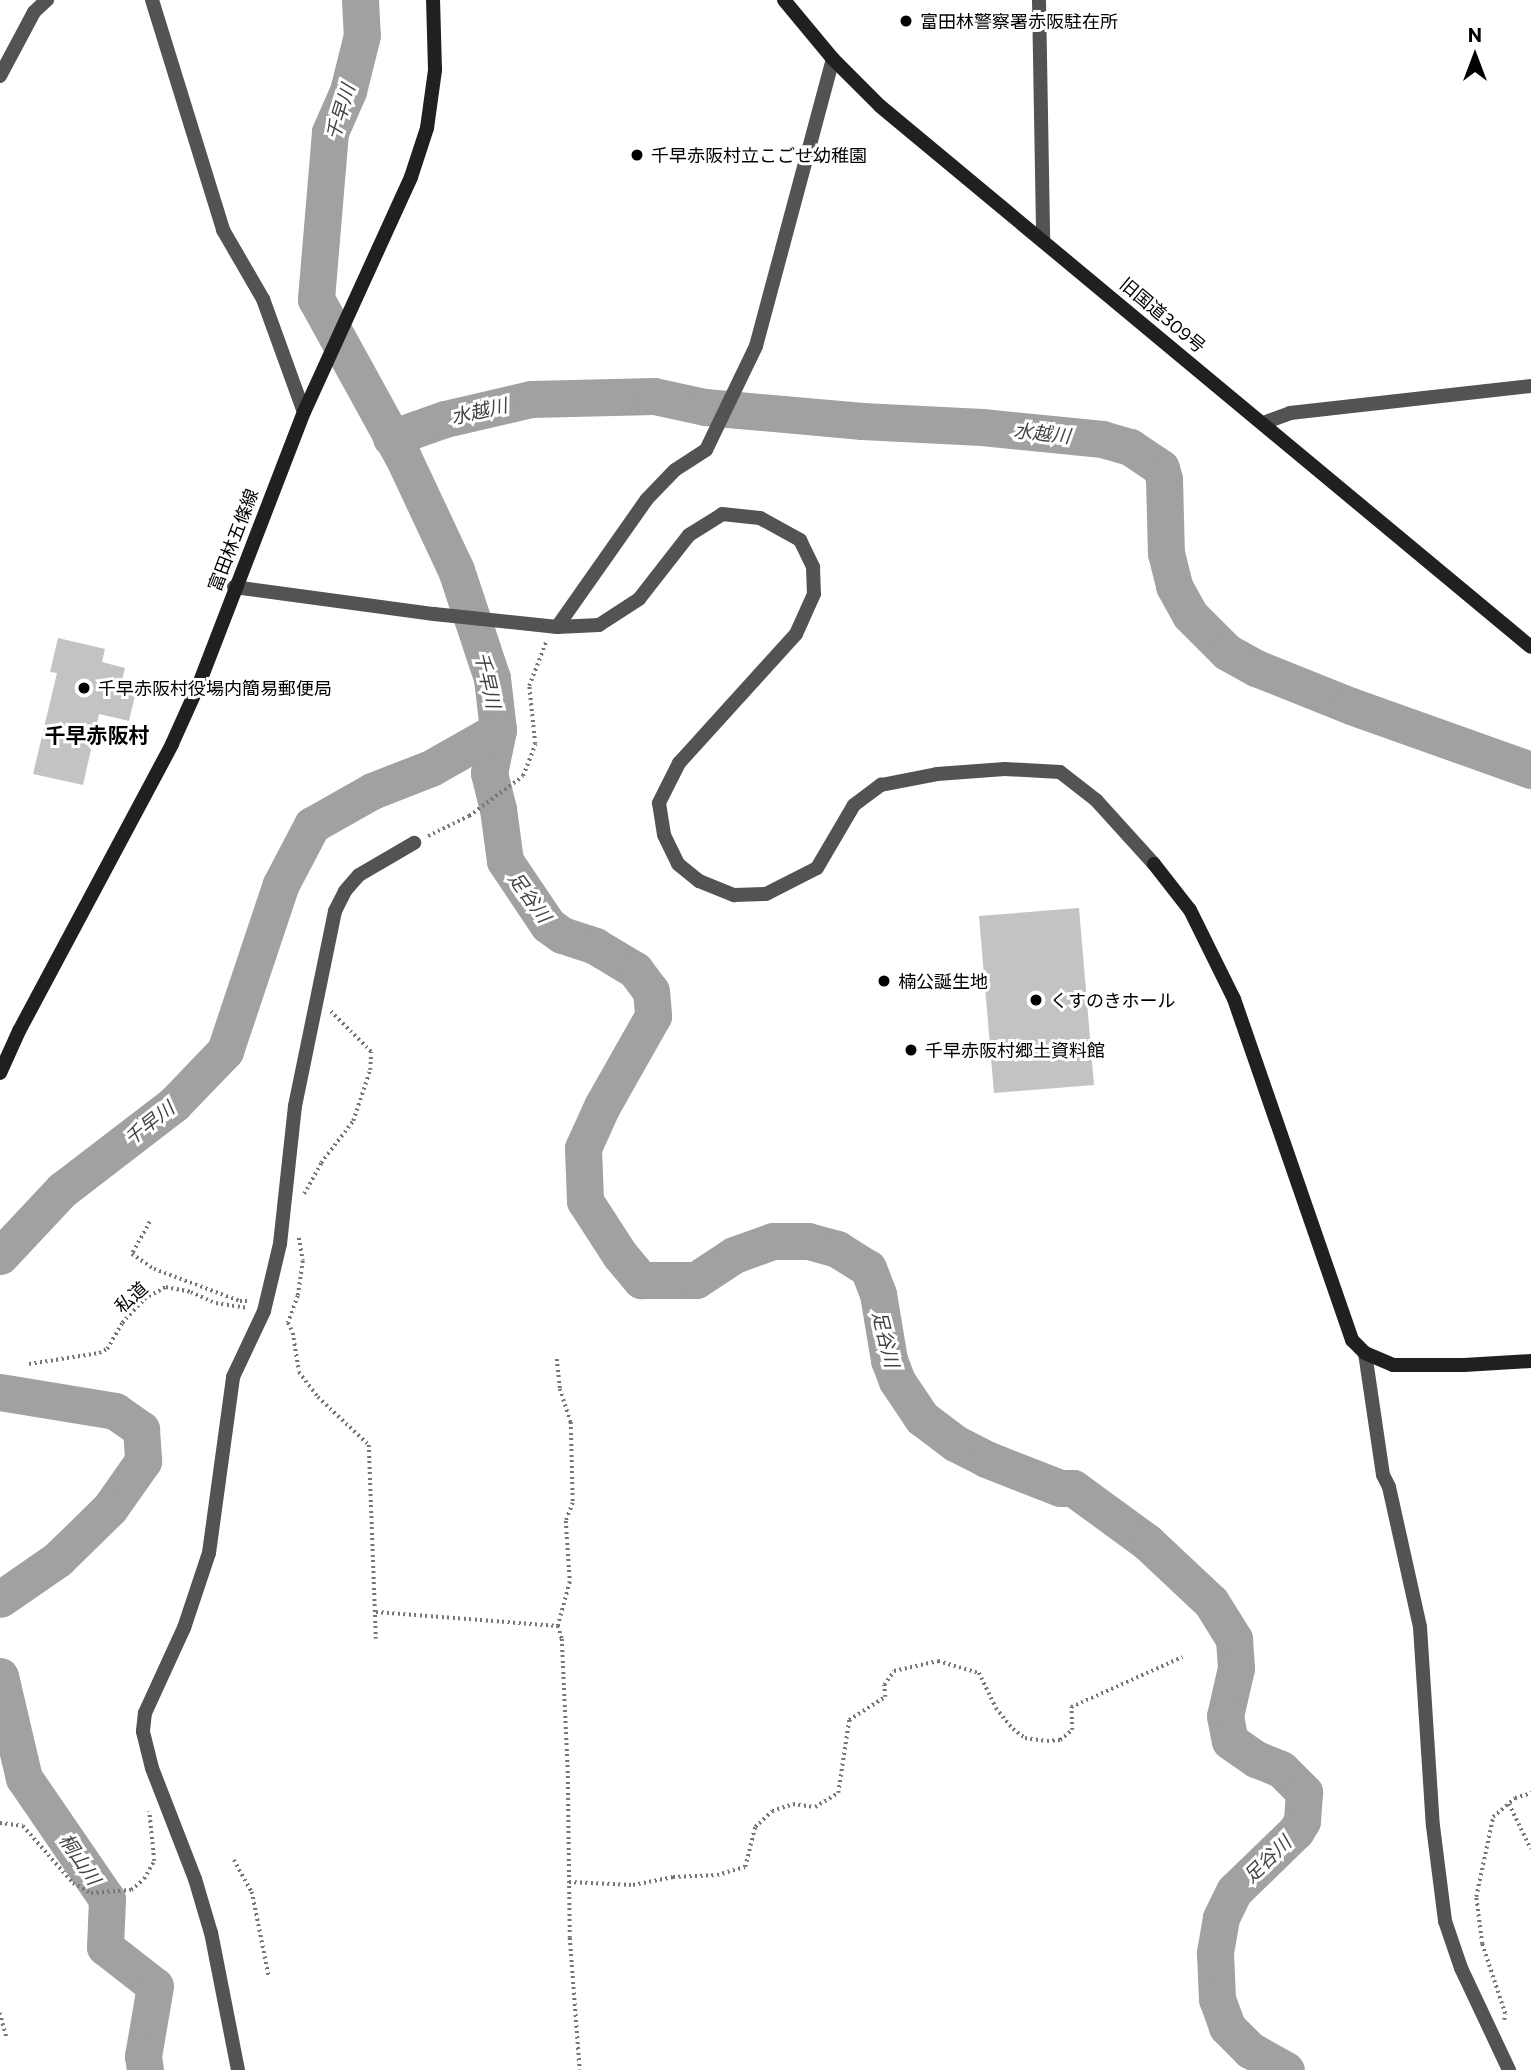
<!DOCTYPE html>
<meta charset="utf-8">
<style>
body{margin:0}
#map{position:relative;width:1531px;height:2070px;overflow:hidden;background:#fff;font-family:Commissioner,"Noto Sans JP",sans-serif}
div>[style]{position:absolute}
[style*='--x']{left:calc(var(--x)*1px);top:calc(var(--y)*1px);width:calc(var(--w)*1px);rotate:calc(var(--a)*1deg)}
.river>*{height:37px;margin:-18.5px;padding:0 18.5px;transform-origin:18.5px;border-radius:18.5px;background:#a1a1a1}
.building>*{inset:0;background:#c3c3c3}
.path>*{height:3.5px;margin-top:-1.75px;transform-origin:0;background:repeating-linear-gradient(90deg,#757575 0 2px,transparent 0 5.5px)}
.street>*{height:14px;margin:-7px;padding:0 7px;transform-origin:7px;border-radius:7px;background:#535353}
.secondary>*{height:14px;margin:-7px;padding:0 7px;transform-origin:7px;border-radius:7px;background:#202020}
.dots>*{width:19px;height:19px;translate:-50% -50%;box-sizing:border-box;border:4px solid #fff;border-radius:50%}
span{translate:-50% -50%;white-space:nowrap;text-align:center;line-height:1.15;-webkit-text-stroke:6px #fff;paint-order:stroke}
.poi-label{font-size:18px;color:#000}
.left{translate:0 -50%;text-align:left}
.street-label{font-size:18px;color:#000}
.water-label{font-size:19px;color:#424242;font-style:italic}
.quarter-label{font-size:21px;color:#000;font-weight:700}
.north{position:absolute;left:1440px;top:21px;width:70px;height:70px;-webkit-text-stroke:5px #fff;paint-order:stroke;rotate:0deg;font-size:19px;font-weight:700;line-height:28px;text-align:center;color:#000}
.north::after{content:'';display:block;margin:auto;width:24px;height:32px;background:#000;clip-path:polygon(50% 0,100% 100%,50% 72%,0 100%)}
</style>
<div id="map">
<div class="river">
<div style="--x:360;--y:0;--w:35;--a:87"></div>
<div style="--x:362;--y:35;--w:58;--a:104"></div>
<div style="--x:348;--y:91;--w:45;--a:113.7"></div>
<div style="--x:330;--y:132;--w:168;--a:94.8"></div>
<div style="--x:316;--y:299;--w:180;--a:61.2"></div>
<div style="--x:403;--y:457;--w:125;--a:64.9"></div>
<div style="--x:456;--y:570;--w:114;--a:71.6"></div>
<div style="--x:492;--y:678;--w:52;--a:83.4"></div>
<div style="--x:498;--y:730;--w:44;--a:101.8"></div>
<div style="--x:489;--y:773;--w:37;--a:76"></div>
<div style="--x:498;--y:809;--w:52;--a:82.3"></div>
<div style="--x:505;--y:861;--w:77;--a:56.1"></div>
<div style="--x:548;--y:925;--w:17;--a:36"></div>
<div style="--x:562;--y:935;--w:35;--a:18"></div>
<div style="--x:595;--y:946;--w:47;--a:31"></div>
<div style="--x:635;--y:970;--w:26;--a:53"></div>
<div style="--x:651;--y:991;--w:25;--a:85"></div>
<div style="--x:653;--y:1016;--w:103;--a:119.5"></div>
<div style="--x:602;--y:1106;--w:46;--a:114.3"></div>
<div style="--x:583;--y:1148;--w:53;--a:87.8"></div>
<div style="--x:585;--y:1201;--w:64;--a:57.1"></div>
<div style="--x:620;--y:1255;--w:33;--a:50"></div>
<div style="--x:641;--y:1280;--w:55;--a:0"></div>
<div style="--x:696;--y:1280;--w:45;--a:-33.3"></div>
<div style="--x:734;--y:1255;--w:41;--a:-19.7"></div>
<div style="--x:773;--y:1241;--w:35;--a:0"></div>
<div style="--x:808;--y:1241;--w:30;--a:15"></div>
<div style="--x:837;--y:1249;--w:36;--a:32"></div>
<div style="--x:868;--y:1268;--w:28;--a:69"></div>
<div style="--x:878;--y:1294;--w:67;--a:80.5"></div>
<div style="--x:889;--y:1360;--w:22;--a:69"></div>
<div style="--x:897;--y:1381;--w:45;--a:56"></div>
<div style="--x:922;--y:1418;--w:41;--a:37.1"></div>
<div style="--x:955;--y:1443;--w:35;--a:27"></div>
<div style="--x:986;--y:1459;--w:79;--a:21.4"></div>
<div style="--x:1060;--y:1488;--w:13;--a:0"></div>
<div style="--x:1073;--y:1488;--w:92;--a:36.1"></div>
<div style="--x:1147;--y:1542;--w:88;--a:43.2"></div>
<div style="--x:1211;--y:1602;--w:44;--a:58.1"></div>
<div style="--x:1234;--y:1639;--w:29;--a:86"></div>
<div style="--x:1236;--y:1668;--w:49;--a:102.9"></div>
<div style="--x:1225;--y:1716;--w:25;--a:79"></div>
<div style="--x:1230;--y:1741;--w:32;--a:35"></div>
<div style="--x:1256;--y:1759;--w:27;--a:22"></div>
<div style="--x:1281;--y:1769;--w:33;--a:45"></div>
<div style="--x:1304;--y:1792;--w:29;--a:94"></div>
<div style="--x:1302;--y:1821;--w:12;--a:121"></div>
<div style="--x:1296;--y:1831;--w:86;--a:135.9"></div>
<div style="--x:1234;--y:1891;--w:30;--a:116"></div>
<div style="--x:1221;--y:1918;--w:36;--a:100"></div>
<div style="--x:1215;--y:1953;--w:46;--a:87.5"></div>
<div style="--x:1217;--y:1999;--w:30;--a:70"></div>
<div style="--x:1227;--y:2027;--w:33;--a:45"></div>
<div style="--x:1250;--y:2050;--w:41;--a:29.1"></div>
<div style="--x:391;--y:438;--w:57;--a:-19.4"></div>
<div style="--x:445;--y:419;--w:88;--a:-13.1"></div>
<div style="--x:531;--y:399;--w:123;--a:-1.4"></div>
<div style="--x:654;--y:396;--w:52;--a:12.2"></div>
<div style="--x:705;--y:407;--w:158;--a:5.1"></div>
<div style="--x:862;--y:421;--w:120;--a:2.9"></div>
<div style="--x:982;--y:427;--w:121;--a:5.7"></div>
<div style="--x:1102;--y:439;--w:29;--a:16"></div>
<div style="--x:1130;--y:447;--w:37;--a:34"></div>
<div style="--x:1161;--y:468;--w:11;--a:75"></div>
<div style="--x:1164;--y:479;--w:74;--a:88.5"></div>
<div style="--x:1166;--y:553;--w:34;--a:76"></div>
<div style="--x:1174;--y:586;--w:33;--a:61"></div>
<div style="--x:1190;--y:615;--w:52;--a:45"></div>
<div style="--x:1227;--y:652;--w:33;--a:29"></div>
<div style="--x:1256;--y:668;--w:102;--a:21.8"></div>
<div style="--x:1351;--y:706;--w:191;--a:19.6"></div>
<div style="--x:0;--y:1256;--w:91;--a:-46.8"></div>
<div style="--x:62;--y:1190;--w:141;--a:-37.5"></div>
<div style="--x:174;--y:1104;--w:74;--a:-46.1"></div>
<div style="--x:225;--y:1051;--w:176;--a:-71.5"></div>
<div style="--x:281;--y:884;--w:67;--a:-62.3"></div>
<div style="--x:312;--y:825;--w:69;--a:-29.5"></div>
<div style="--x:372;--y:791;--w:63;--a:-21.3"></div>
<div style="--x:431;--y:768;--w:77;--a:-29.6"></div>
<div style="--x:0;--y:1392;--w:117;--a:9.4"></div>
<div style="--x:115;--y:1411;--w:32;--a:35"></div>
<div style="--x:141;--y:1429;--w:32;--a:86"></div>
<div style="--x:143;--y:1461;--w:57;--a:125.1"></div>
<div style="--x:110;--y:1508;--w:73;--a:135.6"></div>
<div style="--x:58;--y:1559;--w:70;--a:145.4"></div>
<div style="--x:0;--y:1676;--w:105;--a:76.8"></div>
<div style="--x:24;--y:1778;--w:147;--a:55.6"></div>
<div style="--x:107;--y:1899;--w:48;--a:92.4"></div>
<div style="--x:105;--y:1947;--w:63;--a:38"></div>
<div style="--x:155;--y:1986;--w:71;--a:99.7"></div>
<div style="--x:143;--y:2056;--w:14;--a:82"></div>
</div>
<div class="building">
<div style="clip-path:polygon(58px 638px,105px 649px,102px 662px,125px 668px,121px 684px,137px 687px,129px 721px,99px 714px,83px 785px,33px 774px,57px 673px,50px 672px)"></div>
<div style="clip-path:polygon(1079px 908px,1094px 1085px,994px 1093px,979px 916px)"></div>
</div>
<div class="path">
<div style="--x:428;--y:836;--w:46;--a:-26"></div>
<div style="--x:469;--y:816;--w:67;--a:-36.5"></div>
<div style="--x:523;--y:776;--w:34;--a:-69"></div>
<div style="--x:535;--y:744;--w:58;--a:-95.9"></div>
<div style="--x:529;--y:686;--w:47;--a:-68.9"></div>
<div style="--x:304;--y:1194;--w:35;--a:-61"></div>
<div style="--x:321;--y:1163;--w:53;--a:-52.7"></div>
<div style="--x:353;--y:1121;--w:54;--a:-71.6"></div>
<div style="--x:370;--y:1070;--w:18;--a:-87"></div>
<div style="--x:371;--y:1052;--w:57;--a:-135"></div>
<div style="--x:150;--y:1222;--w:37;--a:119"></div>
<div style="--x:132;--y:1254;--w:27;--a:34"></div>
<div style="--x:154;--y:1269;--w:92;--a:20.4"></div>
<div style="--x:240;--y:1301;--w:11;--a:0"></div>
<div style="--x:299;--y:1238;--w:23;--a:80"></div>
<div style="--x:303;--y:1261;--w:35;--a:98"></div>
<div style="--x:298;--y:1296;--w:29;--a:110"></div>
<div style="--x:288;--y:1323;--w:11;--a:63"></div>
<div style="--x:293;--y:1333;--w:39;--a:81"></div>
<div style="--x:299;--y:1372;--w:31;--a:53"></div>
<div style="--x:318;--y:1397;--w:70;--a:43.3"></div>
<div style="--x:369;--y:1445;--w:194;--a:87.9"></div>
<div style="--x:557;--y:1359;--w:30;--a:84"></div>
<div style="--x:560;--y:1389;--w:35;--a:72"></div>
<div style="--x:571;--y:1422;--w:81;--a:88.6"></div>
<div style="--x:573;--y:1503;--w:19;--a:111"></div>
<div style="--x:566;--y:1521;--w:61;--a:86.2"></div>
<div style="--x:570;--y:1582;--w:46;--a:105.3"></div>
<div style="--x:558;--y:1626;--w:14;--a:73"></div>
<div style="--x:562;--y:1639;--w:132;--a:87.4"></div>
<div style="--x:568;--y:1771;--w:167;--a:89.3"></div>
<div style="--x:570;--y:1938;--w:132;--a:85.7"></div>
<div style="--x:29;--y:1364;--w:71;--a:-8.9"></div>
<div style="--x:99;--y:1353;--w:9;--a:-27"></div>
<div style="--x:107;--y:1349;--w:30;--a:-60"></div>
<div style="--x:122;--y:1323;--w:33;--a:-47"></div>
<div style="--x:144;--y:1299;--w:25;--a:-29"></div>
<div style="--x:166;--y:1287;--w:25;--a:11"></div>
<div style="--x:191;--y:1292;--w:27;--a:24"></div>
<div style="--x:216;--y:1303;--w:32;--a:9"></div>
<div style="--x:376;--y:1612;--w:183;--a:4.4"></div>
<div style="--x:1509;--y:1804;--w:50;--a:63.9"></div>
<div style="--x:0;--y:1823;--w:23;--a:7"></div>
<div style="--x:23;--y:1826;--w:76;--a:48.7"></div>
<div style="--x:73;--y:1883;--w:21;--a:29"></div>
<div style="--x:91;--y:1893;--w:40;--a:-4.3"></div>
<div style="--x:131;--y:1890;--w:17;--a:-40"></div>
<div style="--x:144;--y:1879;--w:21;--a:-61"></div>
<div style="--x:154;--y:1861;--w:50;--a:-95.7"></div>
<div style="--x:234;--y:1860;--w:37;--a:61"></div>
<div style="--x:252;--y:1892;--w:87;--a:78.7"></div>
<div style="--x:569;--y:1882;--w:64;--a:2.7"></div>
<div style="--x:633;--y:1885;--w:41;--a:-11.3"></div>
<div style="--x:673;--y:1877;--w:44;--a:-2.6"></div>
<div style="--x:717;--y:1875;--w:29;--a:-16"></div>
<div style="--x:745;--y:1867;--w:41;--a:-76"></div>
<div style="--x:755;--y:1827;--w:23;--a:-43"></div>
<div style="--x:772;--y:1811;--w:22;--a:-18"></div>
<div style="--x:793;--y:1804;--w:22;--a:8"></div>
<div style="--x:815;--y:1807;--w:27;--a:-31"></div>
<div style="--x:838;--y:1793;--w:74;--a:-81.4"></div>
<div style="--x:849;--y:1720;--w:43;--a:-32.6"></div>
<div style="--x:885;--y:1697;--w:12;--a:-95"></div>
<div style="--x:884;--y:1685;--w:17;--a:-54"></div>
<div style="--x:894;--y:1671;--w:45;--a:-12.8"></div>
<div style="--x:938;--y:1661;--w:43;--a:16.3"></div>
<div style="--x:979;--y:1673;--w:39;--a:64"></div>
<div style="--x:996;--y:1708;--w:27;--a:51"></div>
<div style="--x:1013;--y:1729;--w:15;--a:37"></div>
<div style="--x:1025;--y:1738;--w:22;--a:8"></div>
<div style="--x:1047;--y:1741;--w:13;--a:-4"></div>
<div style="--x:1060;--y:1740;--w:16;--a:-40"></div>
<div style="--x:1072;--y:1730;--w:23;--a:-92"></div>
<div style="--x:1071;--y:1707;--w:122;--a:-24.2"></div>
<div style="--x:0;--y:2013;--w:27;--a:75"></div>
<div style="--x:1504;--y:2020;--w:6;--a:-81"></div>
<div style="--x:1505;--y:2014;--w:74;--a:-108.2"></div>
<div style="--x:1482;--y:1944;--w:47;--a:-97.3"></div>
<div style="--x:1476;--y:1897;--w:82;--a:-78"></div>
<div style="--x:1493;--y:1817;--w:29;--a:-41"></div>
<div style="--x:1515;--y:1798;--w:17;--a:-17"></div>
</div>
<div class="street">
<div style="--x:152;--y:0;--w:241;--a:72.8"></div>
<div style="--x:223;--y:230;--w:80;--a:59.9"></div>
<div style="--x:263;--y:299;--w:120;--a:70.1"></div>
<div style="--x:1039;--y:0;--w:240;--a:89"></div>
<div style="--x:0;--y:76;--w:72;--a:-62"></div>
<div style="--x:34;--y:12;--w:18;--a:-43"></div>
<div style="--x:1263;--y:423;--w:29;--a:-20"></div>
<div style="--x:1290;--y:413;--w:243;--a:-6.4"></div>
<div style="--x:234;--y:587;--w:202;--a:7.7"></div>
<div style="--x:434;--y:614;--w:124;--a:6"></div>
<div style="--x:557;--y:627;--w:42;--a:-2.7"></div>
<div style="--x:599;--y:625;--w:48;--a:-33"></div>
<div style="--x:639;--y:599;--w:81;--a:-52"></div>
<div style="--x:689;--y:535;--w:39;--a:-32"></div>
<div style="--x:722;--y:514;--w:38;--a:6"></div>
<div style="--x:760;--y:518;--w:46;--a:28.8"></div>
<div style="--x:800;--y:540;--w:30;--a:64"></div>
<div style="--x:813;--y:567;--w:27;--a:88"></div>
<div style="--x:814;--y:594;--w:44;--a:114.2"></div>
<div style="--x:796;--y:634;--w:174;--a:132.2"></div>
<div style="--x:679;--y:763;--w:45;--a:116.6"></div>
<div style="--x:659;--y:803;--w:32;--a:81"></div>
<div style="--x:664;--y:835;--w:32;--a:64"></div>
<div style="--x:678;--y:864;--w:27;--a:39"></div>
<div style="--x:699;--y:881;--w:38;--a:22"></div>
<div style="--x:734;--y:895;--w:32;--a:-2"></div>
<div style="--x:766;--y:894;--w:57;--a:-27"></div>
<div style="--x:817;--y:868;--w:73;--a:-59.6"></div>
<div style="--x:854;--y:805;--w:34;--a:-37"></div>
<div style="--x:881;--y:785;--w:57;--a:-11.1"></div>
<div style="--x:937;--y:774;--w:68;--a:-4.2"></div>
<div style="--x:1005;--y:769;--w:55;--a:3.1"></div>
<div style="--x:1060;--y:772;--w:46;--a:37.9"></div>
<div style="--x:1096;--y:800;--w:86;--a:47.8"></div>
<div style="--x:557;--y:627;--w:156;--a:-54.9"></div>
<div style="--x:647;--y:499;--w:40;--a:-46"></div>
<div style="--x:675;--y:470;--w:37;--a:-33"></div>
<div style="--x:706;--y:450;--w:115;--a:-64.3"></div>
<div style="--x:756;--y:346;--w:297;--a:-75"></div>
<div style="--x:1365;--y:1353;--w:123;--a:81.6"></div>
<div style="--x:1383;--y:1475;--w:13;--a:63"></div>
<div style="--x:1389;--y:1487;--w:143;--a:77.5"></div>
<div style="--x:1420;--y:1627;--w:199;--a:86.3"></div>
<div style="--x:1433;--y:1826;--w:96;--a:82.8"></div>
<div style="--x:1445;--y:1921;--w:50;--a:71.2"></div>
<div style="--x:1461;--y:1968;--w:113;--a:64.8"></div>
<div style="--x:238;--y:2070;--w:140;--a:-101.1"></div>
<div style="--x:211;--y:1933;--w:56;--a:-106.5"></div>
<div style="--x:195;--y:1879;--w:119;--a:-111.2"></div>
<div style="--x:152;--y:1768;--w:38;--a:-104"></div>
<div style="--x:143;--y:1731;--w:18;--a:-84"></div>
<div style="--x:145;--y:1713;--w:94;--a:-65.4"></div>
<div style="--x:184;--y:1628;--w:79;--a:-71.6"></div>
<div style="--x:209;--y:1553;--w:178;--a:-82.2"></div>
<div style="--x:233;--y:1377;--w:73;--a:-64.8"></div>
<div style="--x:264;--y:1311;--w:69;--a:-76.6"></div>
<div style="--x:280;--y:1244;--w:139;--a:-83.8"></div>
<div style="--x:295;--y:1106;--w:199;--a:-78.4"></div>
<div style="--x:335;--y:911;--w:22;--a:-63"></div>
<div style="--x:345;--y:891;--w:21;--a:-49"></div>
<div style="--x:359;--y:875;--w:64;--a:-30.2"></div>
</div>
<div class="secondary">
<div style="--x:784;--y:0;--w:77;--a:50.3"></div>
<div style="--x:833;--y:59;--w:66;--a:45"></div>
<div style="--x:880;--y:106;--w:846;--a:39.73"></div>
<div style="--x:1154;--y:864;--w:58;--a:52"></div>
<div style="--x:1190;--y:910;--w:99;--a:63.7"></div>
<div style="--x:1234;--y:999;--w:361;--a:70.9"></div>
<div style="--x:1352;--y:1340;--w:18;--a:45"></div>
<div style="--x:1365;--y:1353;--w:30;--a:23"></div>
<div style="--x:1393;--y:1365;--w:71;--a:0"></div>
<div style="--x:1464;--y:1365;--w:67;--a:-3.4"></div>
<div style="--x:0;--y:1073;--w:46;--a:-65.7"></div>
<div style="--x:19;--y:1031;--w:325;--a:-61.9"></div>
<div style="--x:172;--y:744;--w:66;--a:-65.8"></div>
<div style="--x:199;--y:684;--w:292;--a:-68.9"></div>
<div style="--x:304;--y:412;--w:258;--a:-65.5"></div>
<div style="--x:411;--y:177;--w:52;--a:-71.9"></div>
<div style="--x:427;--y:128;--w:59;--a:-82.1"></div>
<div style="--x:435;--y:70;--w:70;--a:-91.6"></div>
</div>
<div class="dots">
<div style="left:906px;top:21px;background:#000"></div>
<div style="left:637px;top:155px;background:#000"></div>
<div style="left:84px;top:688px;background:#000"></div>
<div style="left:884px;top:981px;background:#000"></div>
<div style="left:1036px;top:1000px;background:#000"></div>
<div style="left:911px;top:1050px;background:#000"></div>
</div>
<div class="poi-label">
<span class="left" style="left:920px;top:21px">富田林警察署赤阪駐在所</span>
<span class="left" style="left:651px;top:155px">千早赤阪村立こごせ幼稚園</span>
<span class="left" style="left:98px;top:688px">千早赤阪村役場内簡易郵便局</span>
<span class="left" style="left:898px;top:981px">楠公誕生地</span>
<span class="left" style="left:1050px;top:1000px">くすのきホール</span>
<span class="left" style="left:925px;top:1050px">千早赤阪村郷土資料館</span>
</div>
<div class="street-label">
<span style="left:1163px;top:315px;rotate:40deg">旧国道309号</span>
<span style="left:233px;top:540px;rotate:-69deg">富田林五條線</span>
<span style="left:131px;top:1297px;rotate:-42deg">私道</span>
</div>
<div class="water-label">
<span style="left:340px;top:112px;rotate:-73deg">千早川</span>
<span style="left:479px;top:411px;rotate:-13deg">水越川</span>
<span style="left:1042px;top:433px;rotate:6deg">水越川</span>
<span style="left:488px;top:680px;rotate:77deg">千早川</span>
<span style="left:530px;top:897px;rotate:54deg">足谷川</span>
<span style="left:149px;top:1123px;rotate:-38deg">千早川</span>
<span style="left:886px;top:1339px;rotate:76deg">足谷川</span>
<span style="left:80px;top:1859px;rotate:56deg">桐山川</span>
<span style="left:1267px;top:1859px;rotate:-44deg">足谷川</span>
</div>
<div class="quarter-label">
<span style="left:97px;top:735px">千早赤阪村</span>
</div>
<div class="north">N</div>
</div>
